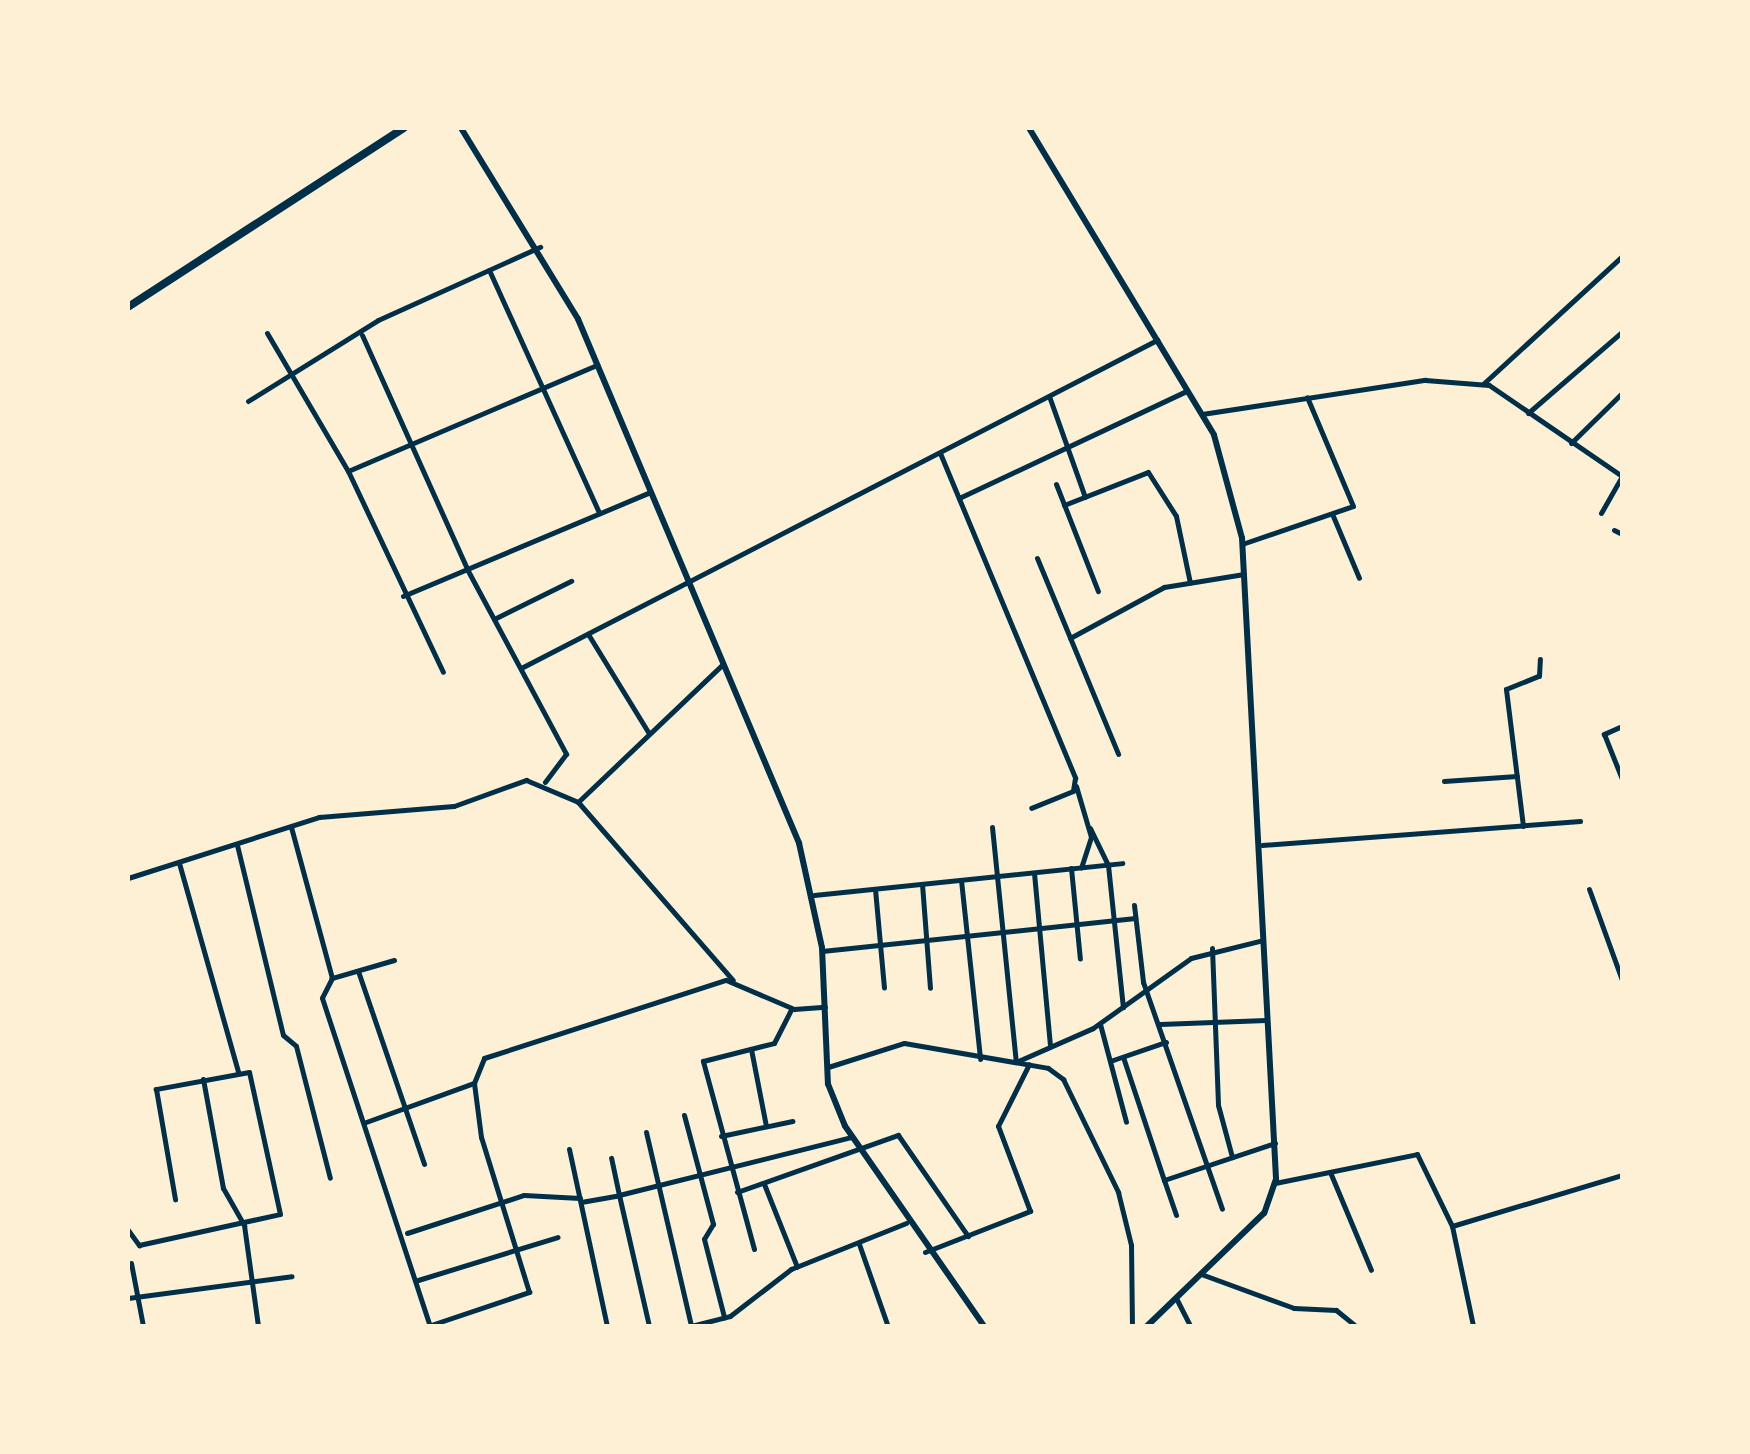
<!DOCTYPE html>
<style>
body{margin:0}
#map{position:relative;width:1750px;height:1454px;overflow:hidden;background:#fdf0d5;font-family:"Golos Text",sans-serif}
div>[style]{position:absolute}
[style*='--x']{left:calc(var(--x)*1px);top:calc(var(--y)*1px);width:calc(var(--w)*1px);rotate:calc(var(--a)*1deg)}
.minor>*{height:5px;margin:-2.5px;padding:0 2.5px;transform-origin:2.5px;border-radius:2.5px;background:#003049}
.tertiary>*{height:6px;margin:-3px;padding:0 3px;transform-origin:3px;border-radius:3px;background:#003049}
.primary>*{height:8px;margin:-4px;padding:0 4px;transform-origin:4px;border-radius:4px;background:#003049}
span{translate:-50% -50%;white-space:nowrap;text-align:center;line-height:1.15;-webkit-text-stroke:10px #fdf0d5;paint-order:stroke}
.frame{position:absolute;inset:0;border:130px solid #fdf0d5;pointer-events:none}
</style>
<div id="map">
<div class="minor">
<div style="--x:489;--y:270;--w:267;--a:65.6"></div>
<div style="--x:267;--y:333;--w:160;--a:59.6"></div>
<div style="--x:348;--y:471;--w:222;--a:64.7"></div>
<div style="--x:362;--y:335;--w:256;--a:65.8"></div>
<div style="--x:467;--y:569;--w:210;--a:61.8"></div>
<div style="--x:566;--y:754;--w:35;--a:127"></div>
<div style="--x:1483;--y:384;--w:189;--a:-42.6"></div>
<div style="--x:1049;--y:396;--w:107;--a:70.4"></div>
<div style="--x:248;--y:401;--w:153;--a:-31.9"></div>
<div style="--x:378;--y:320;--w:178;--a:-24.3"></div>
<div style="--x:1528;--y:413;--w:124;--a:-40.8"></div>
<div style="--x:1202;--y:414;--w:226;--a:-8.7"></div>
<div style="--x:1425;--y:380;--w:64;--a:4.5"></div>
<div style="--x:1489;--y:385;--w:161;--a:34.4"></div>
<div style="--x:1571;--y:443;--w:71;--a:-44.4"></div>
<div style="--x:940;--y:453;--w:352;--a:67.4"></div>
<div style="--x:1075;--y:778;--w:13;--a:99"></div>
<div style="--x:1073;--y:791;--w:45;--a:158"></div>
<div style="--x:348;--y:471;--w:271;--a:-23.1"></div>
<div style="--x:1056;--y:484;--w:115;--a:68.6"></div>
<div style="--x:959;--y:498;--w:251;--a:-25.2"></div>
<div style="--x:1064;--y:505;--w:90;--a:-21.4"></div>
<div style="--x:1148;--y:472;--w:52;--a:57.5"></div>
<div style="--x:1176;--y:516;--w:68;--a:78.2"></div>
<div style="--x:1601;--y:513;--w:43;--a:-60.4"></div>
<div style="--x:1333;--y:516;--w:67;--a:67.2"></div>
<div style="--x:1614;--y:530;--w:9;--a:27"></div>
<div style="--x:1242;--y:544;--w:117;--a:-18.9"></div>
<div style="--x:1353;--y:506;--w:118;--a:-112.9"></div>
<div style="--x:1037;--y:558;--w:212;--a:67.5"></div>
<div style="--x:403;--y:596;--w:268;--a:-22.8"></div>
<div style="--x:496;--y:618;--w:84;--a:-26.3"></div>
<div style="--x:588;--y:634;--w:115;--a:58.5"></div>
<div style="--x:1070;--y:638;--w:107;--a:-28.5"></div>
<div style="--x:1164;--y:587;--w:81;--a:-9.2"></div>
<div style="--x:521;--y:668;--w:716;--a:-27.28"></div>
<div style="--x:1622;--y:726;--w:20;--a:156"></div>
<div style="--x:1604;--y:734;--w:48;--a:68.2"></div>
<div style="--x:1444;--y:781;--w:73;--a:-3.9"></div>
<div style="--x:1076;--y:786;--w:53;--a:73.6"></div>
<div style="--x:1091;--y:837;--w:32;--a:108"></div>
<div style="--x:578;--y:802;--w:236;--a:49"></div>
<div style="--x:1523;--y:826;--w:138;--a:-97.1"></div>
<div style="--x:1506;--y:689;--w:35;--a:-22"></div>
<div style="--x:1539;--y:676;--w:17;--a:-87"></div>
<div style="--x:291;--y:827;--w:156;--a:74.8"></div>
<div style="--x:992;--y:827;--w:236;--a:84.2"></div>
<div style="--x:1016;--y:1062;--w:84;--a:-23.8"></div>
<div style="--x:1093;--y:1028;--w:120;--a:-35.5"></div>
<div style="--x:1191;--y:958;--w:74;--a:-14"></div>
<div style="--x:1090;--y:828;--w:41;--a:64.1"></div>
<div style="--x:1108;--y:865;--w:143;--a:84"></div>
<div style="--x:237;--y:845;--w:195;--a:76.4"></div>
<div style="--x:283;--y:1035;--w:17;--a:40"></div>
<div style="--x:296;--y:1046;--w:136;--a:75.6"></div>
<div style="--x:1262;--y:845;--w:319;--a:-4.3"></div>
<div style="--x:179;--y:863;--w:217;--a:74.2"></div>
<div style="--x:1071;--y:868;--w:91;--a:84.4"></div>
<div style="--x:1034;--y:873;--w:172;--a:84.7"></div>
<div style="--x:128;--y:878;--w:201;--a:-17.7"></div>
<div style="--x:319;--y:817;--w:135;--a:-4.7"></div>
<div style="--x:454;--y:806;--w:77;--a:-19.9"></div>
<div style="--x:526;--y:780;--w:56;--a:22.9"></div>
<div style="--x:578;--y:802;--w:200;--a:-43.6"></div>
<div style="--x:961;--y:880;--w:180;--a:83.9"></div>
<div style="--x:922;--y:884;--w:104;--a:85.6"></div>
<div style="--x:875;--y:889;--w:99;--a:84.8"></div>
<div style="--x:1589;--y:889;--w:97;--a:70.1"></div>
<div style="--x:814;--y:895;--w:310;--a:-5.9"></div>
<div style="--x:1134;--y:905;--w:78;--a:83.3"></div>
<div style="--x:1143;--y:982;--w:240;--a:70.8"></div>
<div style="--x:1212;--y:948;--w:157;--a:87.8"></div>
<div style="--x:1218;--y:1105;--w:54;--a:74.9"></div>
<div style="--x:822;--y:951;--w:315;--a:-6"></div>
<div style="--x:394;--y:960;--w:65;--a:163.8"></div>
<div style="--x:332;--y:978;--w:22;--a:117"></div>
<div style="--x:322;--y:998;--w:345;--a:71.8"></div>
<div style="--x:358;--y:971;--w:204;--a:71.1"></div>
<div style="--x:1100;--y:1024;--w:101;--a:75.1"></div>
<div style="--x:1160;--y:1024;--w:106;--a:-2.2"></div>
<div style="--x:751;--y:1049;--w:78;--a:79"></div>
<div style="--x:1123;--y:1057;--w:130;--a:71.6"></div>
<div style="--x:1164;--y:1180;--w:117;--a:-18.4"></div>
<div style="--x:1113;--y:1060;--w:56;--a:-18.8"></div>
<div style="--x:828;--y:1067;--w:80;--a:-17.5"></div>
<div style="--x:904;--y:1043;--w:146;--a:9.8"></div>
<div style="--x:1048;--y:1068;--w:19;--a:36"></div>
<div style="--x:1063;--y:1079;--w:126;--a:64"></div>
<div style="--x:1118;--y:1192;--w:55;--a:76.2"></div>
<div style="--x:1131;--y:1245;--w:81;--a:89.3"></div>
<div style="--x:203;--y:1079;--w:111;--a:79.6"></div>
<div style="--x:223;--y:1188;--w:43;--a:60.4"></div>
<div style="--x:244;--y:1225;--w:102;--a:82.1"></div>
<div style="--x:684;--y:1115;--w:113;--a:75.1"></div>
<div style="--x:713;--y:1224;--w:17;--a:121"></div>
<div style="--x:704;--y:1239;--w:81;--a:75.6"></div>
<div style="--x:366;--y:1122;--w:115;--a:-19.9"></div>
<div style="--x:646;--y:1132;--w:199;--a:76.9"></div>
<div style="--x:721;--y:1136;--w:73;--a:-11.9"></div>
<div style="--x:569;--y:1149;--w:181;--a:77.9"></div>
<div style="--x:1330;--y:1172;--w:106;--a:67.3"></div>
<div style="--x:1164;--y:1180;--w:37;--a:71"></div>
<div style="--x:1275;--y:1183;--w:145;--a:-11.5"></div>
<div style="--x:1417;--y:1154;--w:80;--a:64.1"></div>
<div style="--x:1452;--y:1226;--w:102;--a:78.1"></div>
<div style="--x:764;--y:1184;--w:89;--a:68.3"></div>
<div style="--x:737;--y:1192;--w:171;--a:-19.5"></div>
<div style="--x:898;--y:1135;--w:123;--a:55.3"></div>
<div style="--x:581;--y:1202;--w:39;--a:-10"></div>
<div style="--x:619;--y:1195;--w:38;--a:-102"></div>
<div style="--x:1452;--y:1226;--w:177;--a:-16.7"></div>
<div style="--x:128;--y:1230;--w:19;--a:54"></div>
<div style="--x:139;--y:1245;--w:144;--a:-12.4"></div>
<div style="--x:280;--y:1214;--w:145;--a:-102.3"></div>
<div style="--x:249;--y:1072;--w:95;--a:169.6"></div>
<div style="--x:156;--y:1089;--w:112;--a:80.2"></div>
<div style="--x:407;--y:1233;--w:123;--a:-18"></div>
<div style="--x:524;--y:1195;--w:56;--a:3.1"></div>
<div style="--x:859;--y:1244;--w:85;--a:70.7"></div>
<div style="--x:754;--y:1249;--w:195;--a:-105.2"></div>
<div style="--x:703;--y:1061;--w:73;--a:-14.2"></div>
<div style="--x:774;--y:1043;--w:38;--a:-63"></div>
<div style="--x:925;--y:1252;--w:113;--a:-21.3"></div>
<div style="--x:1030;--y:1211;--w:91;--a:-110.6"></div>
<div style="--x:998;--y:1126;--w:69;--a:-63.4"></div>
<div style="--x:131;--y:1263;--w:64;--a:79.2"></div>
<div style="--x:1201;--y:1274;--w:99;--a:20.1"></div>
<div style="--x:1294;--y:1308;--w:42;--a:2.7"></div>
<div style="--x:1336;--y:1310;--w:26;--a:39"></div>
<div style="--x:418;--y:1280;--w:146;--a:-17.1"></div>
<div style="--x:128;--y:1298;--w:165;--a:-7.6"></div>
<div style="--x:1176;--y:1298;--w:31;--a:63"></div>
<div style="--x:251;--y:1326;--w:51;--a:0"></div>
<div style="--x:428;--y:1326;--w:107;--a:-18.6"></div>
<div style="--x:529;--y:1292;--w:162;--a:-107.2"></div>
<div style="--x:481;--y:1137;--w:54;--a:-97.4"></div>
<div style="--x:474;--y:1083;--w:27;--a:-68"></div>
<div style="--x:484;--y:1058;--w:254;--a:-17.9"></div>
<div style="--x:726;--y:980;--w:74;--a:23.1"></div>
<div style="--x:794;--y:1009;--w:31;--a:-4"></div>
<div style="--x:649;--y:1326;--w:134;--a:-102.9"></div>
<div style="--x:619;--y:1195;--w:239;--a:-14"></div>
<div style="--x:691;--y:1326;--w:40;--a:-14.4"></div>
<div style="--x:730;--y:1316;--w:77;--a:-37.6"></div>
<div style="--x:791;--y:1269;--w:124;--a:-21.8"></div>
</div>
<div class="tertiary">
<div style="--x:461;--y:128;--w:224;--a:58.5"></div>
<div style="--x:578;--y:319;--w:569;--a:67.13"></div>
<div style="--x:799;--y:843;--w:107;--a:77.6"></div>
<div style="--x:822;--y:948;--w:136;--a:87.5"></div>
<div style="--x:828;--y:1084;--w:45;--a:68"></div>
<div style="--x:845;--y:1126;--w:244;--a:55.2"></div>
<div style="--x:1029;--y:128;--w:358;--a:58.9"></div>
<div style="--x:1214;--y:435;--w:107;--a:74.8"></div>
<div style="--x:1242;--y:538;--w:642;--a:86.96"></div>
<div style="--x:1276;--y:1179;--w:36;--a:109"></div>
<div style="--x:1264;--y:1213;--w:163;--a:136"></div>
</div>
<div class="primary">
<div style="--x:128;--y:307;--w:329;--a:-33"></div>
</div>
<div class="frame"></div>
</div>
